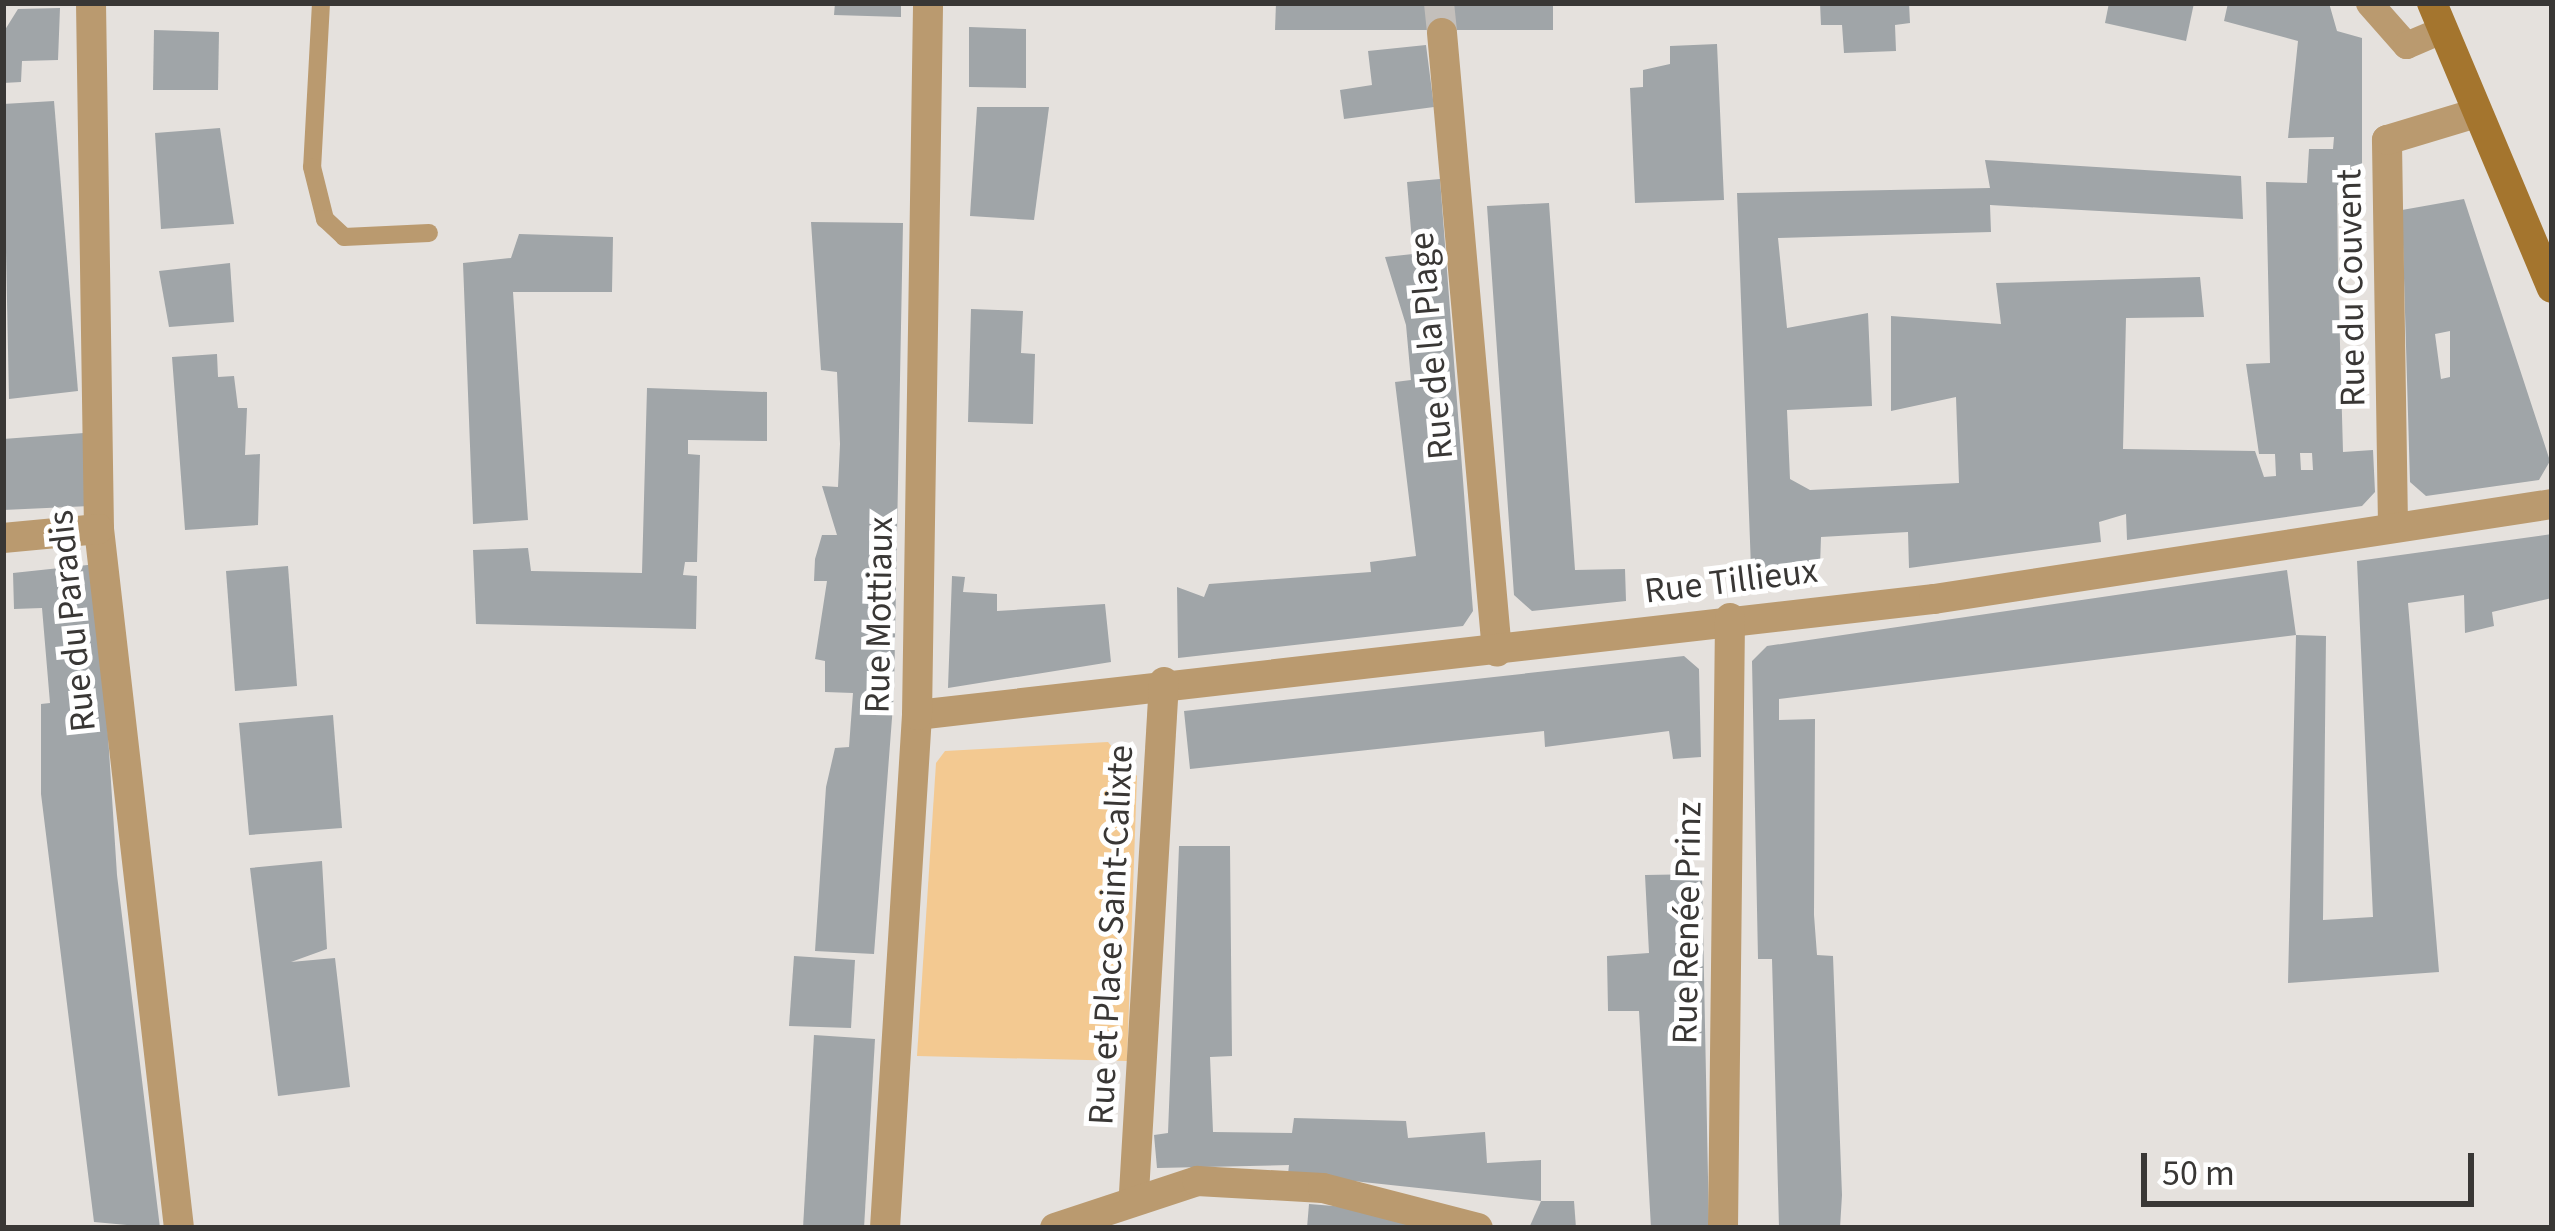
<!DOCTYPE html>
<meta charset="utf-8">
<style>
body{margin:0}
#map{position:relative;width:2555px;height:1231px;overflow:hidden;background:#e5e1dd;font-family:"Source Sans 3",sans-serif}
div>[style]{position:absolute}
[style*='--x']{left:calc(var(--x)*1px);top:calc(var(--y)*1px);width:calc(var(--w)*1px);rotate:calc(var(--a)*1deg)}
.green>*{inset:0;background:#f3c991}
.building>*{inset:0;background:#a0a5a8}
.minor-tunnel>*{height:30px;margin-top:-15px;transform-origin:0;background:repeating-linear-gradient(90deg,#c3bfbb 0 30px,transparent 0 45px)}
.service>*{height:18px;margin:-9px;padding:0 9px;transform-origin:9px;border-radius:9px;background:#ba9a6f}
.pedestrian>*{height:27px;margin:-13.5px;padding:0 13.5px;transform-origin:13.5px;border-radius:13.5px;background:#ba9a6f}
.minor>*{height:30px;margin:-15px;padding:0 15px;transform-origin:15px;border-radius:15px;background:#ba9a6f}
.secondary>*{height:30px;margin:-15px;padding:0 15px;transform-origin:15px;border-radius:15px;background:#a4752e}
span{translate:-50% -50%;white-space:nowrap;text-align:center;line-height:1.15;-webkit-text-stroke:10px #fff;paint-order:stroke}
.street-label{font-size:36px;color:#393735}
.frame{position:absolute;inset:0;border:6px solid #393735;pointer-events:none}
.scale{position:absolute;left:2141px;top:1153px;width:333px;height:54px;box-sizing:border-box;border:6px solid #393735;border-top:0;padding-left:15px;font-size:36px;line-height:42px;white-space:nowrap;color:#393735;-webkit-text-stroke:9px #fff;paint-order:stroke}
</style>
<div id="map">
<div class="green">
<div style="clip-path:polygon(1108px 742px,1137px 776px,1127px 1061px,917px 1056px,936px 763px,945px 751px)"></div>
</div>
<div class="building">
<div style="clip-path:polygon(835px 3px,901px 3px,901px 17px,834px 15px)"></div>
<div style="clip-path:polygon(1276px 3px,1553px 3px,1553px 30px,1275px 30px)"></div>
<div style="clip-path:polygon(1820px 3px,1909px 3px,1910px 23px,1895px 25px,1896px 51px,1844px 53px,1842px 25px,1821px 25px)"></div>
<div style="clip-path:polygon(2109px 3px,2194px 3px,2186px 41px,2105px 23px)"></div>
<div style="clip-path:polygon(evenodd,2228px 3px,2329px 3px,2337px 31px,2362px 38px,2362px 186px,2337px 185px,2338px 272px,2343px 452px,2373px 450px,2375px 492px,2362px 506px,2127px 540px,2126px 514px,2099px 522px,2101px 542px,1909px 568px,1908px 532px,1821px 537px,1820px 567px,1751px 568px,1737px 193px,1990px 188px,1985px 160px,2241px 176px,2243px 219px,1990px 205px,1991px 232px,1778px 238px,1787px 328px,1868px 313px,1872px 406px,1787px 410px,1790px 479px,1810px 490px,1959px 483px,1956px 397px,1891px 411px,1891px 316px,2001px 324px,1996px 283px,2200px 277px,2204px 317px,2126px 318px,2123px 449px,2255px 451px,2264px 477px,2276px 476px,2275px 454px,2259px 454px,2246px 364px,2270px 363px,2266px 182px,2307px 183px,2309px 149px,2333px 149px,2334px 137px,2288px 138px,2298px 41px,2224px 21px,2228px 3px,2300px 453px,2312px 453px,2313px 470px,2301px 470px,2300px 453px)"></div>
<div style="clip-path:polygon(60px 8px,58px 60px,22px 61px,21px 82px,3px 83px,3px 33px,18px 9px)"></div>
<div style="clip-path:polygon(969px 27px,1026px 29px,1026px 88px,969px 87px)"></div>
<div style="clip-path:polygon(154px 30px,219px 32px,218px 90px,153px 90px)"></div>
<div style="clip-path:polygon(1717px 44px,1724px 200px,1635px 203px,1630px 88px,1643px 87px,1643px 70px,1670px 64px,1670px 46px)"></div>
<div style="clip-path:polygon(1426px 45px,1434px 107px,1344px 119px,1340px 90px,1372px 85px,1368px 51px)"></div>
<div style="clip-path:polygon(54px 101px,78px 391px,9px 399px,3px 104px)"></div>
<div style="clip-path:polygon(977px 107px,1049px 107px,1034px 220px,970px 216px)"></div>
<div style="clip-path:polygon(220px 128px,234px 224px,161px 229px,155px 133px)"></div>
<div style="clip-path:polygon(1440px 179px,1473px 611px,1463px 626px,1178px 658px,1177px 587px,1204px 597px,1209px 584px,1371px 572px,1370px 562px,1416px 556px,1395px 382px,1411px 380px,1406px 325px,1385px 257px,1413px 254px,1407px 182px)"></div>
<div style="clip-path:polygon(evenodd,2464px 199px,2550px 461px,2539px 480px,2426px 496px,2410px 482px,2402px 210px,2464px 199px,2450px 331px,2450px 377px,2441px 379px,2435px 334px,2450px 331px)"></div>
<div style="clip-path:polygon(1549px 203px,1575px 570px,1625px 569px,1626px 601px,1532px 611px,1514px 595px,1487px 206px)"></div>
<div style="clip-path:polygon(811px 222px,903px 223px,894px 692px,874px 954px,815px 951px,826px 787px,835px 748px,849px 747px,853px 693px,825px 692px,825px 661px,815px 659px,827px 581px,814px 581px,815px 559px,822px 535px,837px 535px,822px 486px,838px 487px,840px 444px,837px 372px,821px 370px)"></div>
<div style="clip-path:polygon(519px 234px,613px 237px,612px 292px,513px 292px,528px 520px,473px 524px,463px 263px,511px 258px)"></div>
<div style="clip-path:polygon(230px 263px,234px 322px,169px 327px,159px 271px)"></div>
<div style="clip-path:polygon(971px 309px,1023px 311px,1021px 353px,1035px 354px,1033px 424px,968px 422px)"></div>
<div style="clip-path:polygon(217px 354px,218px 377px,234px 376px,238px 408px,247px 408px,245px 455px,260px 454px,258px 525px,185px 530px,172px 357px)"></div>
<div style="clip-path:polygon(647px 388px,767px 392px,767px 441px,688px 440px,688px 454px,700px 455px,697px 562px,685px 562px,683px 575px,697px 576px,696px 629px,476px 624px,473px 550px,528px 548px,531px 571px,642px 573px)"></div>
<div style="clip-path:polygon(84px 433px,90px 506px,3px 510px,3px 439px)"></div>
<div style="clip-path:polygon(2552px 534px,2552px 598px,2492px 612px,2494px 626px,2465px 633px,2464px 595px,2408px 603px,2439px 972px,2288px 983px,2296px 635px,2326px 636px,2323px 920px,2373px 917px,2357px 561px)"></div>
<div style="clip-path:polygon(97px 564px,117px 875px,160px 1228px,94px 1222px,41px 794px,41px 704px,50px 703px,42px 608px,14px 609px,13px 573px)"></div>
<div style="clip-path:polygon(288px 566px,297px 686px,235px 691px,226px 571px)"></div>
<div style="clip-path:polygon(2287px 570px,2296px 635px,1779px 699px,1779px 720px,1815px 719px,1814px 915px,1817px 955px,1833px 956px,1842px 1195px,1840px 1228px,1779px 1228px,1772px 959px,1758px 959px,1752px 661px,1767px 646px)"></div>
<div style="clip-path:polygon(952px 576px,965px 577px,963px 592px,997px 594px,997px 611px,1105px 604px,1111px 662px,948px 688px)"></div>
<div style="clip-path:polygon(1684px 656px,1699px 669px,1701px 757px,1673px 759px,1669px 731px,1545px 747px,1544px 731px,1190px 769px,1184px 711px)"></div>
<div style="clip-path:polygon(333px 715px,342px 828px,249px 835px,239px 723px)"></div>
<div style="clip-path:polygon(1179px 846px,1230px 846px,1232px 1056px,1210px 1057px,1213px 1132px,1292px 1133px,1294px 1118px,1406px 1121px,1408px 1138px,1485px 1132px,1487px 1163px,1541px 1160px,1541px 1201px,1288px 1174px,1289px 1165px,1157px 1168px,1154px 1135px,1168px 1133px)"></div>
<div style="clip-path:polygon(322px 861px,327px 949px,291px 962px,335px 958px,350px 1087px,278px 1096px,250px 868px)"></div>
<div style="clip-path:polygon(1702px 874px,1709px 1228px,1651px 1228px,1639px 1011px,1608px 1011px,1607px 956px,1649px 953px,1645px 875px)"></div>
<div style="clip-path:polygon(794px 956px,855px 960px,851px 1028px,789px 1026px)"></div>
<div style="clip-path:polygon(814px 1035px,875px 1039px,864px 1228px,803px 1228px)"></div>
<div style="clip-path:polygon(1541px 1201px,1574px 1201px,1576px 1228px,1529px 1228px)"></div>
<div style="clip-path:polygon(1309px 1204px,1395px 1211px,1438px 1228px,1307px 1228px)"></div>
</div>
<div class="minor-tunnel">
<div style="--x:1439;--y:3;--w:30;--a:84"></div>
</div>
<div class="service">
<div style="--x:321;--y:3;--w:164;--a:93.1"></div>
<div style="--x:312;--y:167;--w:54;--a:76"></div>
<div style="--x:325;--y:219;--w:26;--a:43"></div>
<div style="--x:344;--y:237;--w:85;--a:-2.7"></div>
</div>
<div class="pedestrian">
<div style="--x:2369;--y:3;--w:56;--a:48.6"></div>
<div style="--x:2406;--y:45;--w:38;--a:-23"></div>
</div>
<div class="minor">
<div style="--x:91;--y:3;--w:526;--a:89.13"></div>
<div style="--x:99;--y:529;--w:704;--a:83.47"></div>
<div style="--x:1442;--y:33;--w:621;--a:84.92"></div>
<div style="--x:2393;--y:525;--w:385;--a:-90.9"></div>
<div style="--x:2387;--y:140;--w:90;--a:-16.8"></div>
<div style="--x:3;--y:538;--w:96;--a:-5.4"></div>
<div style="--x:917;--y:715;--w:1024;--a:-6.51"></div>
<div style="--x:1934;--y:599;--w:625;--a:-8.74"></div>
<div style="--x:1134;--y:1193;--w:512;--a:-86.64"></div>
<div style="--x:885;--y:1228;--w:514;--a:-86.43"></div>
<div style="--x:917;--y:715;--w:712;--a:-89.11"></div>
<div style="--x:1055;--y:1228;--w:150;--a:-18.3"></div>
<div style="--x:1197;--y:1181;--w:126;--a:3.2"></div>
<div style="--x:1323;--y:1188;--w:160;--a:14.5"></div>
<div style="--x:1723;--y:1228;--w:610;--a:-89.34"></div>
</div>
<div class="secondary">
<div style="--x:2432;--y:3;--w:309;--a:67.2"></div>
</div>
<div class="street-label">
<span style="left:2351px;top:288px;rotate:-91deg">Rue du Couvent</span>
<span style="left:1431px;top:346px;rotate:-95deg">Rue de la Plage</span>
<span style="left:1731px;top:581px;rotate:-7deg">Rue Tillieux</span>
<span style="left:879px;top:615px;rotate:-89deg">Rue Mottiaux</span>
<span style="left:72px;top:621px;rotate:-96deg">Rue du Paradis</span>
<span style="left:1687px;top:923px;rotate:-89deg">Rue Renée Prinz</span>
<span style="left:1111px;top:935px;rotate:-87deg">Rue et Place Saint-Calixte</span>
</div>
<div class="frame"></div>
<div class="scale">50 m</div>
</div>
